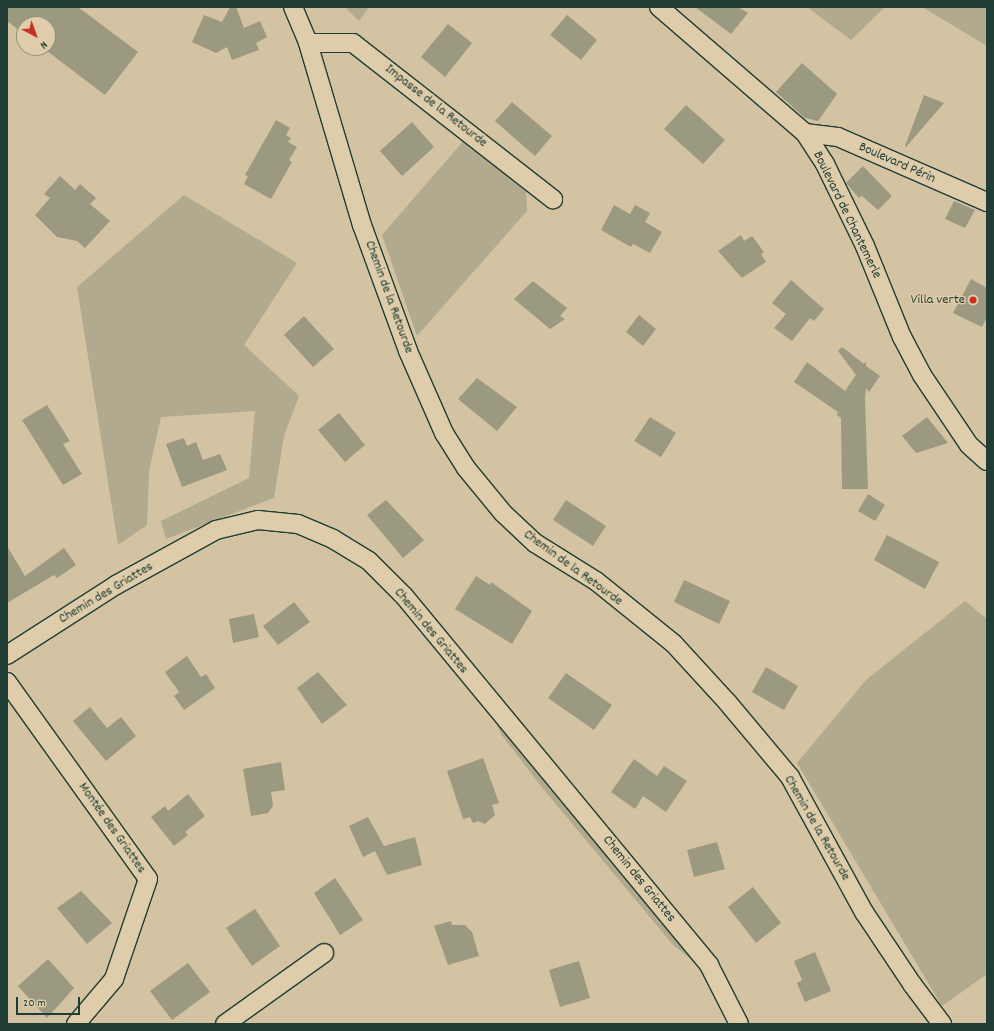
<!DOCTYPE html>
<meta charset="utf-8">
<style>
body{margin:0}
#map{position:relative;width:994px;height:1031px;overflow:hidden;background:#d3c3a3;font-family:Dekko,sans-serif}
div>[style]{position:absolute}
[style*='--x']{left:calc(var(--x)*1px);top:calc(var(--y)*1px);width:calc(var(--w)*1px);rotate:calc(var(--a)*1deg)}
.green>*{inset:0;background:#b1aa8e}
.building>*{inset:0;background:#9b9980}
.roads{filter:drop-shadow(1px 0 #1f3d34) drop-shadow(-1px 0 #1f3d34) drop-shadow(0 1px #1f3d34) drop-shadow(0 -1px #1f3d34)}
.minor>*{height:18px;margin:-9px;padding:0 9px;transform-origin:9px;border-radius:9px;background:#deccaa}
.dots>*{width:11px;height:11px;translate:-50% -50%;box-sizing:border-box;border:2px solid #deccaa;border-radius:50%}
span{translate:-50% -50%;white-space:nowrap;text-align:center;line-height:1.15;-webkit-text-stroke:3px #deccaa;paint-order:stroke}
.street-label{font-size:14px;color:#1f3d34}
.poi-label{font-size:14px;color:#1f3d34}
.right{translate:-100% -50%;text-align:right}
.frame{position:absolute;inset:0;border:8px solid #1f3d34;pointer-events:none}
.north{position:absolute;left:16px;top:16px;width:40px;height:40px;box-sizing:border-box;background:#deccaa;border:1px solid #92937b;border-radius:50%;rotate:139deg;font-size:11px;font-weight:700;line-height:16px;text-align:center;color:#1f3d34}
.north::after{content:'';display:block;margin:auto;width:14px;height:18px;background:#c8321e;clip-path:polygon(50% 0,100% 100%,50% 72%,0 100%)}
.scale{position:absolute;left:16px;top:997px;width:64px;height:18px;box-sizing:border-box;border:2px solid #1f3d34;border-top:0;padding-left:5px;font-size:12px;line-height:14px;white-space:nowrap;color:#1f3d34;-webkit-text-stroke:3px #deccaa;paint-order:stroke}
</style>
<div id="map">
<div class="green">
<div style="clip-path:polygon(345px 7px,369px 7px,359px 21px)"></div>
<div style="clip-path:polygon(807px 7px,885px 7px,851px 40px)"></div>
<div style="clip-path:polygon(922px 7px,987px 7px,987px 46px)"></div>
<div style="clip-path:polygon(465px 139px,526px 192px,527px 211px,417px 336px,382px 235px)"></div>
<div style="clip-path:polygon(184px 195px,297px 263px,244px 345px,299px 396px,284px 436px,274px 498px,166px 539px,161px 521px,249px 478px,255px 411px,161px 417px,149px 471px,147px 525px,118px 545px,77px 287px)"></div>
<div style="clip-path:polygon(965px 601px,987px 619px,987px 974px,942px 1006px,797px 763px,866px 680px)"></div>
<div style="clip-path:polygon(493px 717px,702px 968px,673px 945px,540px 785px,501px 734px)"></div>
</div>
<div class="building">
<div style="clip-path:polygon(7px 7px,78px 7px,138px 52px,105px 95px,43px 48px,48px 48px,48px 24px,24px 24px,24px 34px,7px 21px)"></div>
<div style="clip-path:polygon(230px 7px,236px 7px,244px 28px,260px 21px,267px 37px,256px 43px,259px 50px,232px 60px,227px 47px,216px 53px,192px 42px,204px 15px,222px 22px)"></div>
<div style="clip-path:polygon(695px 7px,738px 7px,748px 13px,731px 34px)"></div>
<div style="clip-path:polygon(567px 15px,597px 40px,581px 60px,550px 35px)"></div>
<div style="clip-path:polygon(448px 24px,472px 43px,445px 77px,421px 57px)"></div>
<div style="clip-path:polygon(802px 63px,837px 94px,818px 121px,805px 118px,776px 92px)"></div>
<div style="clip-path:polygon(924px 95px,944px 103px,906px 147px,905px 146px)"></div>
<div style="clip-path:polygon(512px 102px,552px 136px,535px 156px,495px 121px)"></div>
<div style="clip-path:polygon(686px 105px,725px 140px,703px 164px,664px 129px)"></div>
<div style="clip-path:polygon(276px 120px,290px 128px,286px 135px,291px 138px,288px 142px,297px 147px,289px 160px,292px 162px,271px 199px,244px 184px,248px 176px,245px 175px)"></div>
<div style="clip-path:polygon(412px 122px,434px 147px,402px 176px,380px 151px)"></div>
<div style="clip-path:polygon(863px 166px,892px 196px,878px 210px,862px 196px,859px 198px,846px 183px)"></div>
<div style="clip-path:polygon(60px 176px,75px 190px,80px 184px,96px 198px,90px 204px,110px 221px,85px 248px,77px 241px,57px 237px,35px 215px,50px 198px,44px 194px)"></div>
<div style="clip-path:polygon(954px 201px,975px 210px,965px 228px,945px 219px)"></div>
<div style="clip-path:polygon(614px 205px,630px 214px,635px 205px,650px 213px,645px 222px,662px 232px,650px 253px,633px 244px,631px 247px,601px 230px)"></div>
<div style="clip-path:polygon(741px 235px,744px 241px,752px 236px,764px 252px,761px 254px,766px 262px,742px 278px,718px 251px)"></div>
<div style="clip-path:polygon(971px 279px,987px 288px,987px 317px,982px 327px,953px 313px)"></div>
<div style="clip-path:polygon(791px 280px,824px 309px,814px 321px,810px 318px,792px 341px,774px 328px,786px 314px,772px 303px)"></div>
<div style="clip-path:polygon(533px 281px,567px 308px,560px 316px,565px 319px,550px 329px,514px 299px)"></div>
<div style="clip-path:polygon(639px 315px,656px 329px,643px 346px,626px 332px)"></div>
<div style="clip-path:polygon(304px 316px,334px 349px,313px 367px,284px 335px)"></div>
<div style="clip-path:polygon(842px 347px,864px 364px,866px 361px,866px 366px,880px 376px,869px 392px,866px 388px,865px 399px,868px 489px,842px 489px,841px 418px,837px 415px,838px 412px,794px 382px,807px 362px,845px 391px,856px 375px,838px 351px)"></div>
<div style="clip-path:polygon(477px 378px,517px 407px,497px 431px,458px 399px)"></div>
<div style="clip-path:polygon(47px 405px,70px 441px,63px 444px,82px 474px,63px 485px,22px 420px)"></div>
<div style="clip-path:polygon(339px 413px,365px 445px,345px 462px,318px 430px)"></div>
<div style="clip-path:polygon(650px 417px,676px 433px,661px 457px,634px 441px)"></div>
<div style="clip-path:polygon(927px 417px,948px 443px,916px 453px,902px 436px)"></div>
<div style="clip-path:polygon(184px 438px,187px 446px,196px 442px,203px 460px,220px 454px,227px 470px,182px 487px,166px 444px)"></div>
<div style="clip-path:polygon(868px 494px,885px 505px,875px 521px,858px 511px)"></div>
<div style="clip-path:polygon(386px 500px,424px 540px,403px 558px,367px 515px)"></div>
<div style="clip-path:polygon(566px 500px,606px 526px,593px 546px,553px 520px)"></div>
<div style="clip-path:polygon(887px 535px,939px 562px,925px 589px,874px 560px)"></div>
<div style="clip-path:polygon(7px 546px,25px 576px,64px 548px,76px 565px,57px 578px,54px 575px,7px 603px)"></div>
<div style="clip-path:polygon(476px 576px,490px 585px,491px 582px,532px 611px,512px 644px,455px 609px)"></div>
<div style="clip-path:polygon(684px 580px,730px 601px,719px 624px,674px 602px)"></div>
<div style="clip-path:polygon(294px 602px,310px 622px,278px 645px,263px 626px)"></div>
<div style="clip-path:polygon(254px 614px,259px 637px,233px 643px,229px 619px)"></div>
<div style="clip-path:polygon(187px 656px,201px 677px,206px 674px,215px 688px,184px 710px,174px 696px,179px 692px,165px 672px)"></div>
<div style="clip-path:polygon(766px 667px,798px 686px,784px 710px,752px 692px)"></div>
<div style="clip-path:polygon(318px 672px,347px 705px,322px 724px,297px 688px)"></div>
<div style="clip-path:polygon(566px 673px,612px 705px,594px 730px,548px 698px)"></div>
<div style="clip-path:polygon(90px 707px,107px 728px,121px 717px,136px 736px,106px 761px,73px 721px)"></div>
<div style="clip-path:polygon(483px 758px,499px 803px,492px 805px,495px 815px,485px 824px,478px 821px,473px 823px,470px 817px,463px 819px,447px 771px)"></div>
<div style="clip-path:polygon(634px 759px,657px 776px,664px 766px,687px 781px,666px 812px,643px 796px,635px 809px,611px 792px)"></div>
<div style="clip-path:polygon(281px 762px,285px 790px,271px 792px,273px 806px,268px 813px,251px 816px,243px 769px)"></div>
<div style="clip-path:polygon(188px 794px,205px 816px,185px 832px,188px 835px,174px 846px,151px 817px,165px 806px,168px 811px)"></div>
<div style="clip-path:polygon(368px 817px,384px 846px,415px 837px,422px 865px,387px 875px,375px 851px,363px 857px,349px 826px)"></div>
<div style="clip-path:polygon(717px 842px,725px 869px,694px 877px,687px 850px)"></div>
<div style="clip-path:polygon(335px 878px,363px 920px,340px 935px,314px 893px)"></div>
<div style="clip-path:polygon(753px 887px,781px 923px,756px 943px,728px 907px)"></div>
<div style="clip-path:polygon(81px 891px,112px 923px,87px 944px,57px 908px)"></div>
<div style="clip-path:polygon(255px 909px,280px 946px,252px 966px,226px 928px)"></div>
<div style="clip-path:polygon(451px 921px,452px 925px,465px 925px,472px 932px,479px 956px,448px 965px,434px 926px)"></div>
<div style="clip-path:polygon(815px 952px,831px 991px,805px 1002px,797px 983px,802px 980px,794px 961px)"></div>
<div style="clip-path:polygon(48px 959px,74px 988px,47px 1018px,18px 986px)"></div>
<div style="clip-path:polygon(579px 961px,590px 998px,560px 1007px,549px 970px)"></div>
<div style="clip-path:polygon(188px 963px,210px 992px,172px 1020px,150px 991px)"></div>
</div>
<div class="roads">
<div class="minor">
<div style="--x:293;--y:7;--w:39;--a:67"></div>
<div style="--x:308;--y:43;--w:190;--a:73.5"></div>
<div style="--x:362;--y:225;--w:134;--a:69.9"></div>
<div style="--x:408;--y:351;--w:90;--a:66.3"></div>
<div style="--x:444;--y:433;--w:41;--a:57.8"></div>
<div style="--x:466;--y:468;--w:58;--a:50.6"></div>
<div style="--x:503;--y:513;--w:44;--a:43.2"></div>
<div style="--x:535;--y:543;--w:72;--a:31.9"></div>
<div style="--x:596;--y:581;--w:100;--a:38.9"></div>
<div style="--x:674;--y:644;--w:80;--a:47.5"></div>
<div style="--x:728;--y:703;--w:97;--a:50"></div>
<div style="--x:790;--y:777;--w:154;--a:61.3"></div>
<div style="--x:864;--y:912;--w:87;--a:56.3"></div>
<div style="--x:912;--y:984;--w:50;--a:53.1"></div>
<div style="--x:659;--y:7;--w:193;--a:40.8"></div>
<div style="--x:805;--y:133;--w:37;--a:57"></div>
<div style="--x:825;--y:164;--w:91;--a:64"></div>
<div style="--x:865;--y:246;--w:98;--a:67.9"></div>
<div style="--x:902;--y:337;--w:43;--a:62.2"></div>
<div style="--x:922;--y:375;--w:84;--a:56.1"></div>
<div style="--x:969;--y:445;--w:24;--a:42"></div>
<div style="--x:308;--y:43;--w:45;--a:0"></div>
<div style="--x:353;--y:43;--w:254;--a:38"></div>
<div style="--x:805;--y:133;--w:33;--a:7"></div>
<div style="--x:838;--y:137;--w:163;--a:23.6"></div>
<div style="--x:7;--y:655;--w:130;--a:-32.7"></div>
<div style="--x:116;--y:585;--w:114;--a:-28.8"></div>
<div style="--x:216;--y:530;--w:43;--a:-13.4"></div>
<div style="--x:258;--y:520;--w:40;--a:5.7"></div>
<div style="--x:298;--y:524;--w:38;--a:23"></div>
<div style="--x:333;--y:539;--w:42;--a:31.4"></div>
<div style="--x:369;--y:561;--w:49;--a:45"></div>
<div style="--x:404;--y:596;--w:479;--a:50.4"></div>
<div style="--x:709;--y:965;--w:66;--a:63"></div>
<div style="--x:7;--y:682;--w:242;--a:54.4"></div>
<div style="--x:148;--y:879;--w:106;--a:108.8"></div>
<div style="--x:114;--y:979;--w:59;--a:130.2"></div>
<div style="--x:225;--y:1024;--w:122;--a:-35.6"></div>
</div>
</div>
<div class="dots">
<div style="left:973px;top:300px;background:#c8321e"></div>
</div>
<div class="street-label">
<span style="left:436px;top:106px;rotate:38deg">Impasse de la Retourde</span>
<span style="left:897px;top:163px;rotate:24deg">Boulevard Périn</span>
<span style="left:847px;top:215px;rotate:64deg">Boulevard de Chantemerle</span>
<span style="left:389px;top:297px;rotate:70deg">Chemin de la Retourde</span>
<span style="left:573px;top:568px;rotate:36deg">Chemin de la Retourde</span>
<span style="left:106px;top:593px;rotate:-31deg">Chemin des Griattes</span>
<span style="left:431px;top:631px;rotate:50deg">Chemin des Griattes</span>
<span style="left:112px;top:828px;rotate:55deg">Montée des Griattes</span>
<span style="left:817px;top:828px;rotate:60deg">Chemin de la Retourde</span>
<span style="left:639px;top:879px;rotate:51deg">Chemin des Griattes</span>
</div>
<div class="poi-label">
<span class="right" style="left:965px;top:300px">Villa verte</span>
</div>
<div class="frame"></div>
<div class="north">N</div>
<div class="scale">20 m</div>
</div>
